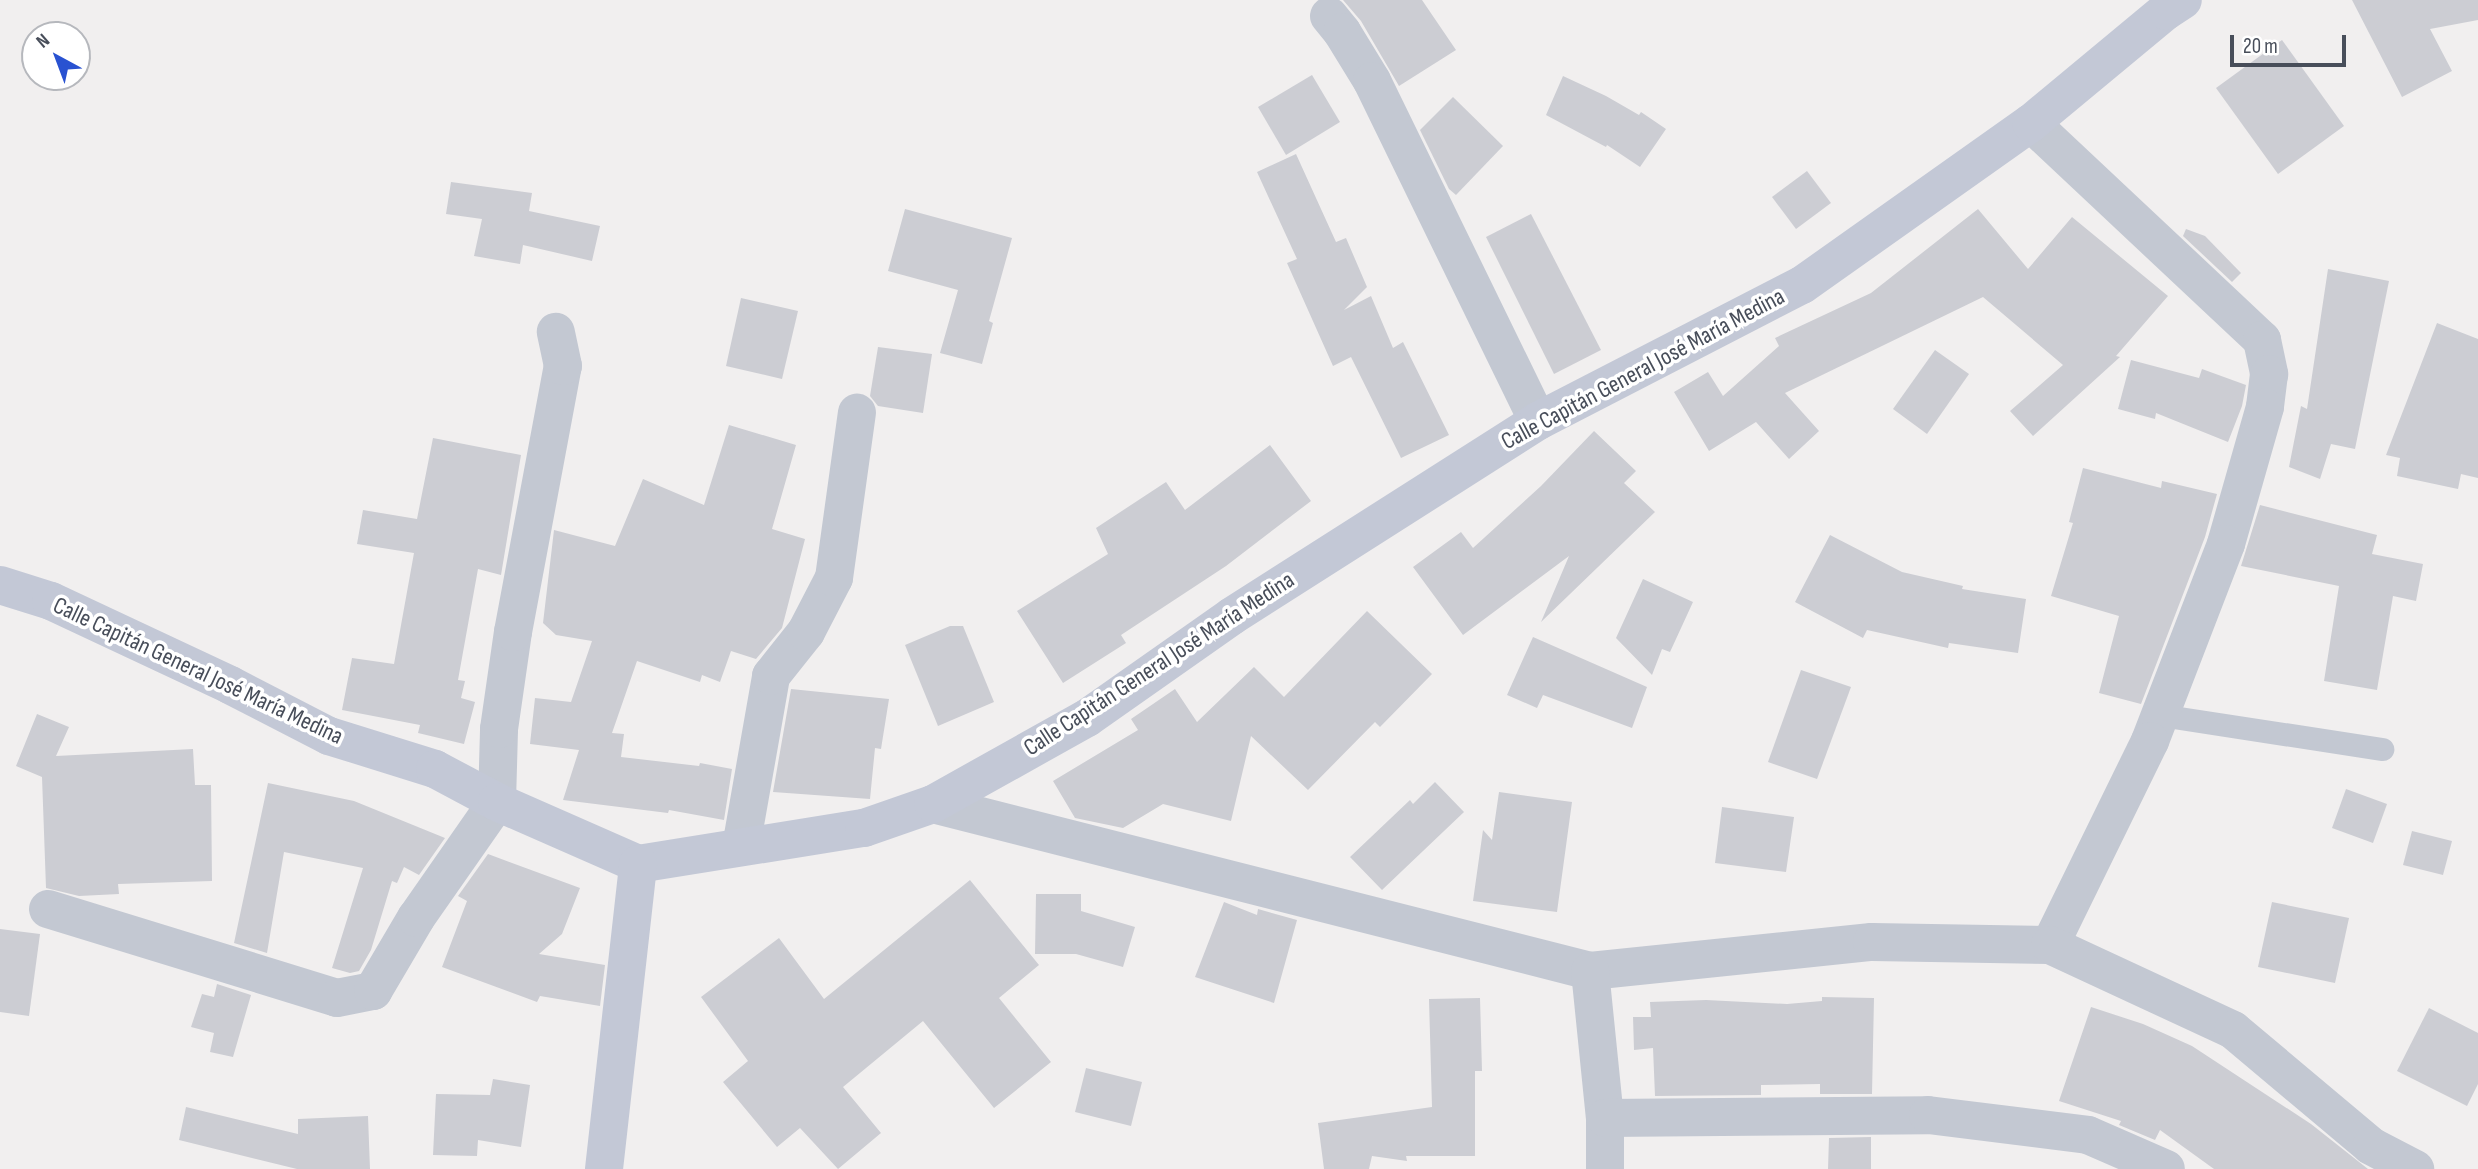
<!DOCTYPE html>
<meta charset="utf-8">
<style>
body{margin:0}
#map{position:relative;width:2478px;height:1169px;overflow:hidden;background:#f1efef;font-family:"Sofia Sans Condensed",sans-serif}
div>[style]{position:absolute}
[style*='--x']{left:calc(var(--x)*1px);top:calc(var(--y)*1px);width:calc(var(--w)*1px);rotate:calc(var(--a)*1deg)}
.building>*{inset:0;background:#cccdd3}
.lane>*{height:23px;margin:-11.5px;padding:0 11.5px;transform-origin:11.5px;border-radius:11.5px;background:#c3c8d2}
.street>*{height:38px;margin:-19px;padding:0 19px;transform-origin:19px;border-radius:19px;background:#c3c8d2}
.secondary>*{height:38px;margin:-19px;padding:0 19px;transform-origin:19px;border-radius:19px;background:#c3c8d6}
span{translate:-50% -50%;white-space:nowrap;text-align:center;line-height:1.15;-webkit-text-stroke:7px #fff;paint-order:stroke}
.street-label{font-size:24px;color:#484e5a}
.north{position:absolute;left:21px;top:21px;width:70px;height:70px;box-sizing:border-box;background:#fff;border:2px solid #b6b8bd;border-radius:50%;rotate:319deg;font-size:19px;font-weight:700;line-height:28px;text-align:center;color:#484e5a}
.north::after{content:'';display:block;margin:auto;width:24px;height:32px;background:#2952d1;clip-path:polygon(50% 0,100% 100%,50% 72%,0 100%)}
.scale{position:absolute;left:2230px;top:35px;width:116px;height:32px;box-sizing:border-box;border:4px solid #484e5a;border-top:0;padding-left:9px;font-size:21px;line-height:24px;white-space:nowrap;color:#484e5a;-webkit-text-stroke:5px #fff;paint-order:stroke}
</style>
<div id="map">
<div class="building">
<div style="clip-path:polygon(1343px 0,1422px 0,1456px 50px,1399px 86px,1361px 21px)"></div>
<div style="clip-path:polygon(2352px 0,2478px 0,2478px 20px,2430px 29px,2452px 71px,2402px 97px)"></div>
<div style="clip-path:polygon(2282px 40px,2344px 126px,2278px 174px,2216px 88px)"></div>
<div style="clip-path:polygon(1312px 75px,1340px 122px,1286px 155px,1258px 107px)"></div>
<div style="clip-path:polygon(1563px 76px,1606px 96px,1639px 115px,1641px 112px,1666px 129px,1640px 167px,1607px 145px,1606px 147px,1546px 115px)"></div>
<div style="clip-path:polygon(1453px 97px,1503px 146px,1456px 195px,1449px 189px,1420px 130px)"></div>
<div style="clip-path:polygon(1296px 154px,1336px 242px,1346px 238px,1367px 287px,1344px 310px,1371px 296px,1393px 348px,1403px 342px,1449px 435px,1401px 458px,1351px 357px,1333px 366px,1287px 263px,1297px 259px,1257px 172px)"></div>
<div style="clip-path:polygon(1807px 171px,1831px 203px,1796px 229px,1772px 197px)"></div>
<div style="clip-path:polygon(451px 182px,532px 193px,529px 211px,600px 226px,592px 261px,523px 245px,520px 264px,474px 256px,482px 219px,446px 214px)"></div>
<div style="clip-path:polygon(905px 209px,1012px 238px,989px 321px,993px 323px,982px 364px,940px 353px,958px 290px,888px 271px)"></div>
<div style="clip-path:polygon(1978px 209px,2028px 269px,2072px 217px,2168px 296px,2116px 356px,2120px 357px,2033px 436px,2010px 411px,2063px 365px,1983px 297px,1785px 393px,1819px 431px,1789px 459px,1756px 422px,1709px 451px,1674px 392px,1708px 372px,1723px 396px,1779px 346px,1775px 338px,1871px 293px)"></div>
<div style="clip-path:polygon(1531px 214px,1601px 350px,1554px 374px,1486px 237px)"></div>
<div style="clip-path:polygon(2186px 229px,2205px 236px,2241px 273px,2232px 282px,2183px 236px)"></div>
<div style="clip-path:polygon(2328px 269px,2389px 281px,2355px 449px,2331px 444px,2320px 479px,2289px 467px,2301px 406px,2307px 409px)"></div>
<div style="clip-path:polygon(741px 298px,798px 311px,782px 379px,726px 366px)"></div>
<div style="clip-path:polygon(2437px 323px,2478px 339px,2478px 478px,2461px 474px,2458px 489px,2397px 476px,2400px 458px,2386px 455px)"></div>
<div style="clip-path:polygon(878px 347px,932px 354px,923px 413px,878px 406px,870px 396px)"></div>
<div style="clip-path:polygon(1935px 350px,1969px 374px,1927px 434px,1893px 409px)"></div>
<div style="clip-path:polygon(2131px 360px,2199px 378px,2202px 369px,2246px 385px,2242px 406px,2228px 442px,2156px 413px,2155px 419px,2118px 409px)"></div>
<div style="clip-path:polygon(729px 425px,796px 445px,772px 529px,805px 539px,782px 628px,756px 659px,731px 651px,720px 682px,702px 675px,700px 682px,637px 661px,612px 733px,624px 734px,621px 757px,699px 766px,700px 763px,732px 769px,724px 820px,669px 810px,668px 813px,563px 800px,579px 750px,530px 744px,535px 698px,571px 702px,592px 641px,556px 635px,543px 623px,554px 530px,615px 546px,643px 479px,704px 505px)"></div>
<div style="clip-path:polygon(1594px 431px,1636px 471px,1624px 483px,1655px 512px,1541px 622px,1569px 556px,1463px 635px,1413px 567px,1461px 532px,1473px 548px,1541px 486px)"></div>
<div style="clip-path:polygon(433px 438px,521px 455px,501px 575px,478px 569px,458px 680px,465px 681px,461px 698px,475px 702px,464px 744px,418px 733px,420px 725px,342px 710px,352px 658px,394px 664px,414px 553px,357px 544px,363px 510px,417px 519px)"></div>
<div style="clip-path:polygon(1270px 445px,1311px 501px,1226px 566px,1121px 635px,1126px 643px,1063px 683px,1017px 611px,1108px 554px,1096px 528px,1166px 482px,1185px 510px)"></div>
<div style="clip-path:polygon(2083px 468px,2161px 488px,2162px 481px,2217px 494px,2205px 537px,2141px 704px,2099px 693px,2119px 616px,2051px 596px,2073px 523px,2069px 522px)"></div>
<div style="clip-path:polygon(2260px 505px,2377px 535px,2372px 554px,2423px 564px,2416px 601px,2393px 596px,2377px 690px,2324px 681px,2339px 586px,2241px 566px)"></div>
<div style="clip-path:polygon(1830px 535px,1902px 572px,1963px 586px,1962px 589px,2026px 599px,2018px 653px,1949px 643px,1948px 648px,1867px 630px,1863px 638px,1795px 602px)"></div>
<div style="clip-path:polygon(1643px 579px,1693px 602px,1670px 652px,1662px 649px,1652px 675px,1616px 638px)"></div>
<div style="clip-path:polygon(1367px 611px,1432px 674px,1380px 727px,1375px 722px,1308px 790px,1251px 736px,1231px 821px,1163px 804px,1123px 828px,1075px 818px,1053px 781px,1138px 730px,1131px 719px,1175px 689px,1197px 722px,1254px 667px,1284px 697px)"></div>
<div style="clip-path:polygon(950px 626px,963px 626px,994px 702px,938px 726px,905px 645px)"></div>
<div style="clip-path:polygon(1533px 637px,1647px 687px,1632px 728px,1543px 695px,1537px 708px,1507px 695px)"></div>
<div style="clip-path:polygon(1801px 670px,1851px 687px,1817px 779px,1768px 762px)"></div>
<div style="clip-path:polygon(791px 689px,889px 699px,881px 749px,875px 748px,870px 799px,773px 792px)"></div>
<div style="clip-path:polygon(37px 714px,69px 727px,56px 756px,193px 749px,195px 785px,211px 785px,212px 881px,118px 884px,119px 894px,79px 896px,46px 888px,42px 777px,16px 766px)"></div>
<div style="clip-path:polygon(1435px 782px,1464px 812px,1382px 890px,1350px 857px,1410px 800px,1413px 804px)"></div>
<div style="clip-path:polygon(268px 783px,354px 801px,445px 838px,419px 875px,404px 867px,397px 883px,392px 881px,371px 950px,359px 971px,350px 973px,332px 968px,363px 868px,284px 852px,267px 953px,234px 943px)"></div>
<div style="clip-path:polygon(2346px 789px,2387px 804px,2373px 843px,2332px 828px)"></div>
<div style="clip-path:polygon(1499px 792px,1572px 802px,1557px 912px,1473px 901px,1483px 830px,1492px 840px)"></div>
<div style="clip-path:polygon(1722px 807px,1794px 817px,1786px 872px,1715px 863px)"></div>
<div style="clip-path:polygon(2412px 831px,2452px 841px,2443px 875px,2403px 865px)"></div>
<div style="clip-path:polygon(488px 854px,580px 888px,562px 934px,539px 954px,605px 965px,600px 1006px,540px 996px,537px 1002px,442px 967px,467px 901px,458px 896px)"></div>
<div style="clip-path:polygon(970px 880px,1039px 965px,999px 998px,1051px 1062px,994px 1108px,923px 1021px,843px 1087px,881px 1133px,838px 1169px,800px 1128px,777px 1147px,723px 1082px,748px 1061px,701px 997px,779px 938px,824px 999px)"></div>
<div style="clip-path:polygon(1036px 894px,1081px 894px,1081px 911px,1135px 927px,1123px 967px,1076px 954px,1035px 954px)"></div>
<div style="clip-path:polygon(1224px 902px,1257px 915px,1258px 909px,1297px 920px,1274px 1003px,1195px 977px)"></div>
<div style="clip-path:polygon(2272px 902px,2349px 918px,2335px 983px,2258px 967px)"></div>
<div style="clip-path:polygon(0 929px,40px 934px,29px 1016px,0 1012px)"></div>
<div style="clip-path:polygon(217px 984px,251px 995px,233px 1057px,210px 1052px,214px 1033px,191px 1027px,202px 994px,214px 997px)"></div>
<div style="clip-path:polygon(1822px 997px,1874px 998px,1872px 1094px,1820px 1094px,1820px 1084px,1761px 1085px,1761px 1095px,1655px 1096px,1653px 1048px,1634px 1050px,1633px 1017px,1651px 1017px,1650px 1002px,1706px 1000px,1787px 1004px,1822px 1001px)"></div>
<div style="clip-path:polygon(1480px 998px,1482px 1071px,1475px 1071px,1475px 1156px,1406px 1156px,1407px 1161px,1372px 1156px,1369px 1169px,1324px 1169px,1318px 1123px,1432px 1107px,1429px 999px)"></div>
<div style="clip-path:polygon(2091px 1007px,2143px 1024px,2192px 1046px,2311px 1124px,2368px 1169px,2214px 1169px,2160px 1130px,2155px 1140px,2119px 1125px,2121px 1121px,2059px 1101px)"></div>
<div style="clip-path:polygon(2429px 1008px,2478px 1033px,2478px 1084px,2467px 1106px,2397px 1071px)"></div>
<div style="clip-path:polygon(1086px 1068px,1142px 1082px,1131px 1126px,1075px 1112px)"></div>
<div style="clip-path:polygon(493px 1079px,530px 1085px,521px 1147px,478px 1140px,477px 1156px,433px 1155px,436px 1094px,490px 1095px)"></div>
<div style="clip-path:polygon(186px 1107px,298px 1134px,298px 1119px,368px 1116px,370px 1169px,297px 1169px,179px 1140px)"></div>
<div style="clip-path:polygon(1871px 1137px,1871px 1169px,1828px 1169px,1829px 1138px)"></div>
</div>
<div class="lane">
<div style="--x:2160;--y:715;--w:225;--a:8.7"></div>
</div>
<div class="street">
<div style="--x:1329;--y:16;--w:21;--a:51"></div>
<div style="--x:1342;--y:32;--w:57;--a:58.5"></div>
<div style="--x:1372;--y:81;--w:378;--a:64"></div>
<div style="--x:2031;--y:123;--w:317;--a:43.2"></div>
<div style="--x:2262;--y:340;--w:35;--a:78"></div>
<div style="--x:2269;--y:374;--w:33;--a:97"></div>
<div style="--x:2265;--y:407;--w:142;--a:105.9"></div>
<div style="--x:2226;--y:544;--w:211;--a:111.1"></div>
<div style="--x:2150;--y:741;--w:227;--a:116.1"></div>
<div style="--x:933;--y:804;--w:678;--a:14.26"></div>
<div style="--x:1590;--y:971;--w:283;--a:-5.9"></div>
<div style="--x:1872;--y:942;--w:178;--a:1"></div>
<div style="--x:2050;--y:945;--w:202;--a:24.9"></div>
<div style="--x:2233;--y:1030;--w:180;--a:40"></div>
<div style="--x:2371;--y:1146;--w:50;--a:27.6"></div>
<div style="--x:741;--y:847;--w:174;--a:-80"></div>
<div style="--x:771;--y:676;--w:56;--a:-51.5"></div>
<div style="--x:806;--y:632;--w:61;--a:-62.6"></div>
<div style="--x:834;--y:578;--w:167;--a:-82.1"></div>
<div style="--x:48;--y:909;--w:302;--a:17.1"></div>
<div style="--x:337;--y:998;--w:37;--a:-11"></div>
<div style="--x:373;--y:991;--w:85;--a:-59.5"></div>
<div style="--x:416;--y:918;--w:141;--a:-55.1"></div>
<div style="--x:497;--y:802;--w:73;--a:-88.4"></div>
<div style="--x:499;--y:729;--w:98;--a:-81.8"></div>
<div style="--x:513;--y:632;--w:271;--a:-79.4"></div>
<div style="--x:563;--y:366;--w:35;--a:-102"></div>
<div style="--x:1590;--y:971;--w:148;--a:84.2"></div>
<div style="--x:1605;--y:1118;--w:51;--a:90"></div>
<div style="--x:1605;--y:1118;--w:323;--a:-0.5"></div>
<div style="--x:1928;--y:1115;--w:161;--a:7.1"></div>
<div style="--x:2088;--y:1135;--w:85;--a:23.6"></div>
</div>
<div class="secondary">
<div style="--x:0;--y:585;--w:53;--a:17.4"></div>
<div style="--x:51;--y:601;--w:198;--a:25.1"></div>
<div style="--x:230;--y:685;--w:111;--a:27.3"></div>
<div style="--x:329;--y:736;--w:111;--a:17.3"></div>
<div style="--x:435;--y:769;--w:70;--a:28"></div>
<div style="--x:497;--y:802;--w:154;--a:23.7"></div>
<div style="--x:638;--y:864;--w:229;--a:-9.1"></div>
<div style="--x:864;--y:828;--w:73;--a:-19.2"></div>
<div style="--x:933;--y:804;--w:176;--a:-29.2"></div>
<div style="--x:1087;--y:718;--w:177;--a:-35.1"></div>
<div style="--x:1232;--y:616;--w:363;--a:-32.5"></div>
<div style="--x:1538;--y:421;--w:297;--a:-27.3"></div>
<div style="--x:1802;--y:285;--w:281;--a:-35.3"></div>
<div style="--x:2031;--y:123;--w:175;--a:-39.7"></div>
<div style="--x:2166;--y:11;--w:20;--a:-33"></div>
<div style="--x:604;--y:1169;--w:307;--a:-83.6"></div>
</div>
<div class="street-label">
<span style="left:1643px;top:369px;rotate:-28deg">Calle Capitán General José María Medina</span>
<span style="left:1159px;top:664px;rotate:-33deg">Calle Capitán General José María Medina</span>
<span style="left:198px;top:671px;rotate:25deg">Calle Capitán General José María Medina</span>
</div>
<div class="north">N</div>
<div class="scale">20 m</div>
</div>
